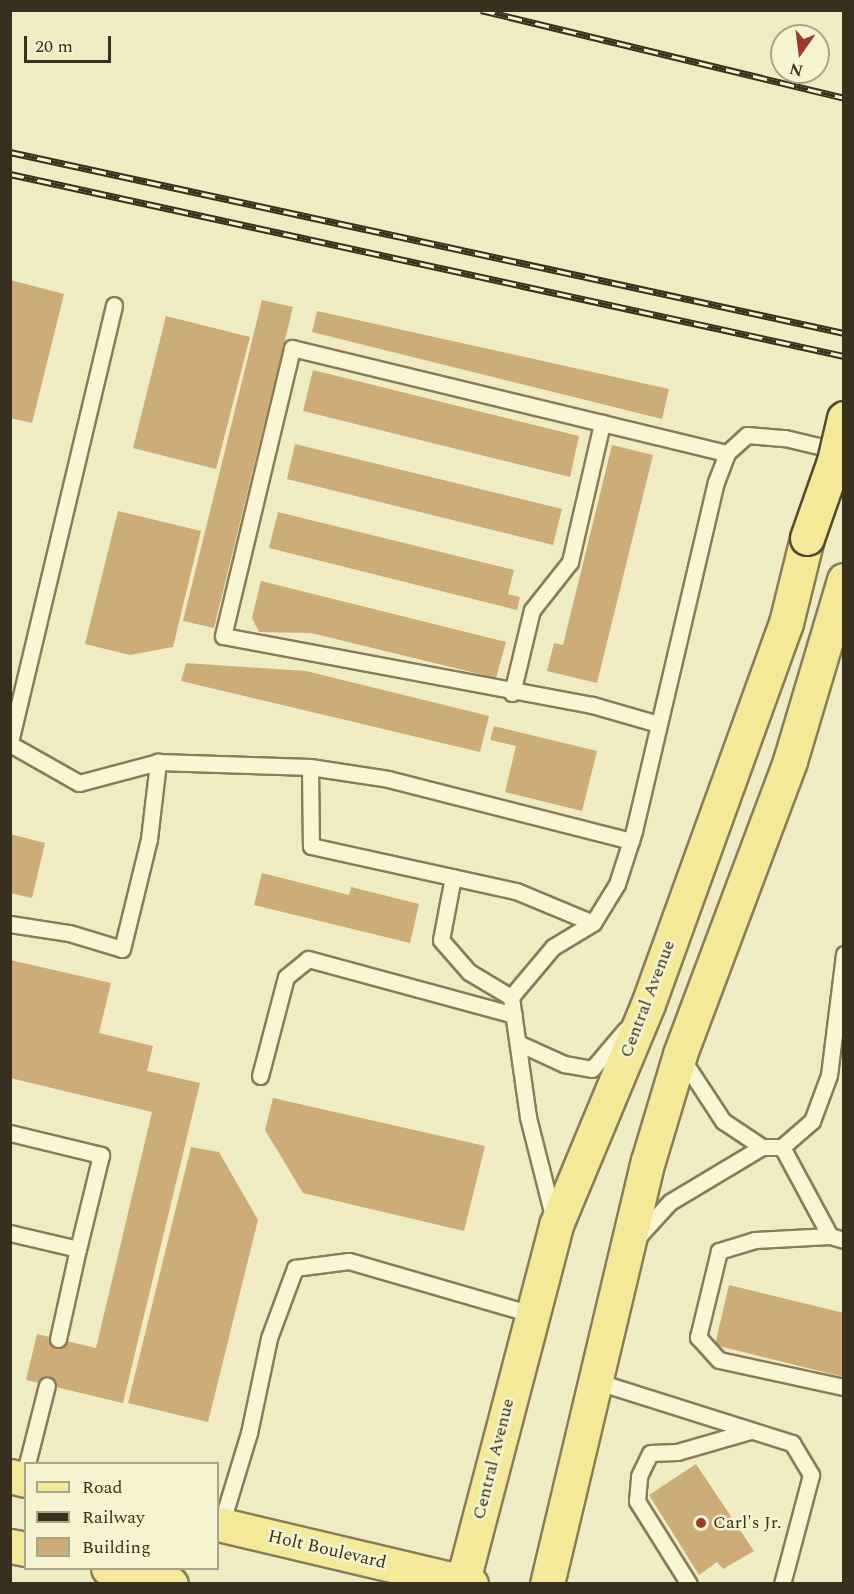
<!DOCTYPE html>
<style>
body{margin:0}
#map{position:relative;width:854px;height:1594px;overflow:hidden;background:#efebc2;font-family:Spectral,serif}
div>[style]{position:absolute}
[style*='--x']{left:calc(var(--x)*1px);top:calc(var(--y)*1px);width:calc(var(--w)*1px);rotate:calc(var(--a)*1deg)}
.building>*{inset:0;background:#cdad77}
.roads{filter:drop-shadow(2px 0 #897c59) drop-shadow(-2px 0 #897c59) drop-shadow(0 2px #897c59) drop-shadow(0 -2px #897c59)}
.service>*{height:15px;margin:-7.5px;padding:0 7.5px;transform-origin:7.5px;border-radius:7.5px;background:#f9f6d5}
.primary>*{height:33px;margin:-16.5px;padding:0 16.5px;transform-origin:16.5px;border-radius:16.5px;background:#f3e998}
.rail>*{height:7px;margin-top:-3.5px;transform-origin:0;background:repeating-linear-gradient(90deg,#f6f3d1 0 14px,#38301d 0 28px);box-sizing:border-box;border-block:2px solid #38301d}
.bridges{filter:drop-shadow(2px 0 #56492d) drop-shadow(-2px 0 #56492d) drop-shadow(0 2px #56492d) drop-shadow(0 -2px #56492d)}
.primary-bridge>*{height:33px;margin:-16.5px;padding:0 16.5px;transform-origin:16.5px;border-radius:16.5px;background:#f3e998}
.dots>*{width:16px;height:16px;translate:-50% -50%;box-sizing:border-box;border:3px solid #f6f3d1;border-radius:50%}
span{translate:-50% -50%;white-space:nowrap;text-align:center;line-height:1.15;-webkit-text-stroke:5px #f6f3d1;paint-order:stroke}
.street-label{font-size:18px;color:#38301d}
.poi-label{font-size:18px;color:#38301d}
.left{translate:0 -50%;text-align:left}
.frame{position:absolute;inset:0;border:12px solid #38301d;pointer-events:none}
.legend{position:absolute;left:24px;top:1462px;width:195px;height:108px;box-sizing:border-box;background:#f6f3d1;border:2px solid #aaa589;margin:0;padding:8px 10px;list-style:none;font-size:18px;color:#38301d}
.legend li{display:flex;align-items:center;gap:12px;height:30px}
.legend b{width:30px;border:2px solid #aaa589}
.north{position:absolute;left:770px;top:24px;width:60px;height:60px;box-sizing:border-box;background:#f6f3d1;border:2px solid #aaa589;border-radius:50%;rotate:194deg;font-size:16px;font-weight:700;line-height:24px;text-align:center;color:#38301d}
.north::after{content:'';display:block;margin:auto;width:21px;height:27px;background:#983e28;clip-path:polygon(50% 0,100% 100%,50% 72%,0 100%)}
.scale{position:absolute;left:24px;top:36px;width:87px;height:27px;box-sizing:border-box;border:3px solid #38301d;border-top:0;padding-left:8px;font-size:18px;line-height:21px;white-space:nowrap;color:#38301d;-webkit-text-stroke:4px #f6f3d1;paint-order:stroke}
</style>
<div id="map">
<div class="building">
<div style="clip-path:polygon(10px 280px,64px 294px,32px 423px,10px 418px)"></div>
<div style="clip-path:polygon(262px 300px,293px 307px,214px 628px,183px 621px)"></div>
<div style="clip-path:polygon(317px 311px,669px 389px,662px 419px,312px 332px)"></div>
<div style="clip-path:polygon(166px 316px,250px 337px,216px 469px,133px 448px)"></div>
<div style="clip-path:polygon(313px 370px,579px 436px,570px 477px,303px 411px)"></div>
<div style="clip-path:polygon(295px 444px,562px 509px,553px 545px,287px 479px)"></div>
<div style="clip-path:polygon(612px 445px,653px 455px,597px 683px,547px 671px,554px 643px,563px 645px)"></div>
<div style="clip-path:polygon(118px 511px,201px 531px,173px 647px,130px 655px,85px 644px)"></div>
<div style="clip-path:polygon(278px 512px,514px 570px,508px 594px,520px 597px,517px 610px,269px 548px)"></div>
<div style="clip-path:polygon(261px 581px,506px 642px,496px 678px,311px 633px,259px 632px,252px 618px)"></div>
<div style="clip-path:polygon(186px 663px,306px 671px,489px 716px,480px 752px,181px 681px)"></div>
<div style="clip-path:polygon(494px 726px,597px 751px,582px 811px,505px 792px,516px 746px,490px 740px)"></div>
<div style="clip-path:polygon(10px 834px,45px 843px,32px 898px,10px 893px)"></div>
<div style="clip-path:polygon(262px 873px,349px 895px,351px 887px,419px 904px,410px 943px,254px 905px)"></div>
<div style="clip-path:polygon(10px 960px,111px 983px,99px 1033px,153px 1046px,147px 1071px,200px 1083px,123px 1403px,26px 1380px,37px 1334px,96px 1348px,152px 1112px,10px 1078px)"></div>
<div style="clip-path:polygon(273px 1098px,485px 1146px,464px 1231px,303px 1193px,265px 1130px)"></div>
<div style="clip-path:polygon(191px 1147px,219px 1152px,258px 1220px,208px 1422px,128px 1403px)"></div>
<div style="clip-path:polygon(729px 1285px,844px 1313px,844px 1377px,715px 1345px)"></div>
<div style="clip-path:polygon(696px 1464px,754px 1551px,723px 1569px,717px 1562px,699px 1575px,649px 1495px)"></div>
</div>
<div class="roads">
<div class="service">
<div style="--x:512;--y:693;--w:85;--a:-76.5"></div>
<div style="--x:532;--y:610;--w:61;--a:-51.6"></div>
<div style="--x:570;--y:562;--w:143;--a:-77"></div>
<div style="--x:658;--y:724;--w:69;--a:-163.9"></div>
<div style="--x:592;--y:705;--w:375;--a:-169.4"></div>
<div style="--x:223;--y:636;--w:296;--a:-76.5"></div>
<div style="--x:292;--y:348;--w:447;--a:13.6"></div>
<div style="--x:10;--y:742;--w:449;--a:-76.6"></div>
<div style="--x:10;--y:744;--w:79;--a:29.5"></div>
<div style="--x:79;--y:783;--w:82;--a:-14.9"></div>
<div style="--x:158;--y:762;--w:152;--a:1.9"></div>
<div style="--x:310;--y:767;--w:79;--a:8.7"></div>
<div style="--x:388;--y:779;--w:251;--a:14.3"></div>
<div style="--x:310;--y:767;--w:79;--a:89.3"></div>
<div style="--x:311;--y:846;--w:210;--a:12.4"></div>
<div style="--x:516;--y:891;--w:83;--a:22.6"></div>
<div style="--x:453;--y:877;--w:64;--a:100.8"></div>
<div style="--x:441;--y:940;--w:43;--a:48.8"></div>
<div style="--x:469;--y:972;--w:49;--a:30.8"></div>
<div style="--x:10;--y:924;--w:60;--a:8.7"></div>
<div style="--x:69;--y:933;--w:55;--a:16.8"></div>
<div style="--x:122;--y:949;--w:113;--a:-76.2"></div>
<div style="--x:149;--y:839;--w:78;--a:-83.3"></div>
<div style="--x:518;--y:1043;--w:51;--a:24.5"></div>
<div style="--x:564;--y:1064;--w:28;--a:10"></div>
<div style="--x:592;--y:1069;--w:52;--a:-49.6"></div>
<div style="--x:681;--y:1057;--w:77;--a:56.7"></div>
<div style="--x:723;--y:1121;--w:47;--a:33.7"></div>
<div style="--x:260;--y:1076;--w:102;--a:-75.3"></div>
<div style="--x:286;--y:977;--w:28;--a:-39"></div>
<div style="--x:308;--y:959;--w:213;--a:15.2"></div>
<div style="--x:10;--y:1133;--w:94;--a:13.6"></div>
<div style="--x:101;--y:1155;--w:97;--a:103.7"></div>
<div style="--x:78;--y:1249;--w:70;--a:-166.8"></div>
<div style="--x:782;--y:1147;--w:101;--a:61.7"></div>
<div style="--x:830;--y:1236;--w:15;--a:16"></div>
<div style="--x:554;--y:1220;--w:106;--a:-104.2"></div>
<div style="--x:528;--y:1117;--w:121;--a:-98.1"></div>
<div style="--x:511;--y:997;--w:65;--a:-50"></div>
<div style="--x:553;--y:947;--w:47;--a:-31"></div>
<div style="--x:593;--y:923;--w:46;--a:-58.4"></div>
<div style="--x:617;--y:884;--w:56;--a:-72.2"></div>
<div style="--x:634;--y:831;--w:359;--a:-76.8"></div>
<div style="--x:716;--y:482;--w:31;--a:-69"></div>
<div style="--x:727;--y:453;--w:27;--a:-42"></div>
<div style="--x:747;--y:435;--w:38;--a:5"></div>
<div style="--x:785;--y:438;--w:56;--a:13.5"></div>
<div style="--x:830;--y:1236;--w:75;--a:176.9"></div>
<div style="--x:755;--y:1240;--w:38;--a:163"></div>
<div style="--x:719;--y:1251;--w:89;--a:103.7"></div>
<div style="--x:698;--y:1337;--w:31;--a:48"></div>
<div style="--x:719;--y:1360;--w:128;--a:12.2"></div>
<div style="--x:638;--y:1237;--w:47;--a:-47.6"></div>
<div style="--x:670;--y:1202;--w:107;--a:-30.9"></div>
<div style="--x:762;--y:1147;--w:20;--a:0"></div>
<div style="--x:782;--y:1147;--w:40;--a:-41"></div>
<div style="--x:812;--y:1121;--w:49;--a:-69.7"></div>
<div style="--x:829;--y:1075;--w:122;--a:-82.9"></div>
<div style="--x:58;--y:1339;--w:92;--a:-77.5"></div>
<div style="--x:595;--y:1381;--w:207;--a:17.5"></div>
<div style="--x:792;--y:1443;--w:37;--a:59"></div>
<div style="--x:811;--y:1475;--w:113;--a:104.9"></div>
<div style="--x:27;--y:1464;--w:81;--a:-75.8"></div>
<div style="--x:221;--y:1525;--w:96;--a:-73.1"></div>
<div style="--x:249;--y:1433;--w:97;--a:-78.1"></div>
<div style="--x:269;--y:1338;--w:75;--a:-69.6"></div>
<div style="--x:295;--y:1268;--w:54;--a:-7.4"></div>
<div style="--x:349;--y:1261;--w:191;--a:16.2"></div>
<div style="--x:689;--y:1584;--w:98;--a:-122.1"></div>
<div style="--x:637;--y:1501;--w:25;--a:-85"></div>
<div style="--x:639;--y:1476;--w:25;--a:-64"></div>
<div style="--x:650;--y:1453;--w:27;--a:-2"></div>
<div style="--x:677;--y:1452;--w:76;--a:-16"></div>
</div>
<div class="primary">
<div style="--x:10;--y:1476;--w:16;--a:14"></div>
<div style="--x:218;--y:1524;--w:260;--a:13.3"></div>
<div style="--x:10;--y:1546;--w:16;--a:11"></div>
<div style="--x:108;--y:1568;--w:65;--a:14.3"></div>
<div style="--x:462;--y:1584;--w:371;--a:-75.3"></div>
<div style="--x:556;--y:1225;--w:239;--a:-67.4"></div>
<div style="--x:648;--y:1004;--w:405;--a:-70.1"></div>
<div style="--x:786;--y:623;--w:88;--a:-76.1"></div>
<div style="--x:547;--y:1584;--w:435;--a:-76.6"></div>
<div style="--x:648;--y:1161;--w:112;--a:-73.3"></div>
<div style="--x:680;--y:1054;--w:313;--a:-69.4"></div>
<div style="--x:790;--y:761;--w:189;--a:-73.4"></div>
</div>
</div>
<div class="rail">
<div style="--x:481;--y:10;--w:374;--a:13.6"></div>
<div style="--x:10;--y:152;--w:853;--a:12.24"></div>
<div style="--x:10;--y:174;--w:854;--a:12.31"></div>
</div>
<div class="bridges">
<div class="primary-bridge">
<div style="--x:807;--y:538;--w:82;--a:-70.7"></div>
<div style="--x:834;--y:461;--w:44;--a:-76.9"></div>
</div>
</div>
<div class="dots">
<div style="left:701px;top:1523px;background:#983e28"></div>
</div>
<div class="street-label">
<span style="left:648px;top:999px;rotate:-69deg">Central Avenue</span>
<span style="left:494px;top:1459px;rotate:-76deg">Central Avenue</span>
<span style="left:327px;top:1550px;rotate:13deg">Holt Boulevard</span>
</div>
<div class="poi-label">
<span class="left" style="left:713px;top:1523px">Carl's Jr.</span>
</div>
<div class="frame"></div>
<ul class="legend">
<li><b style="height:8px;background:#f3e998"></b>Road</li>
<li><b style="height:8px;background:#38301d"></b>Railway</li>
<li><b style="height:16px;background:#cdad77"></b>Building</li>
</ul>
<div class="north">N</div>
<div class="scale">20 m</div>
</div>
